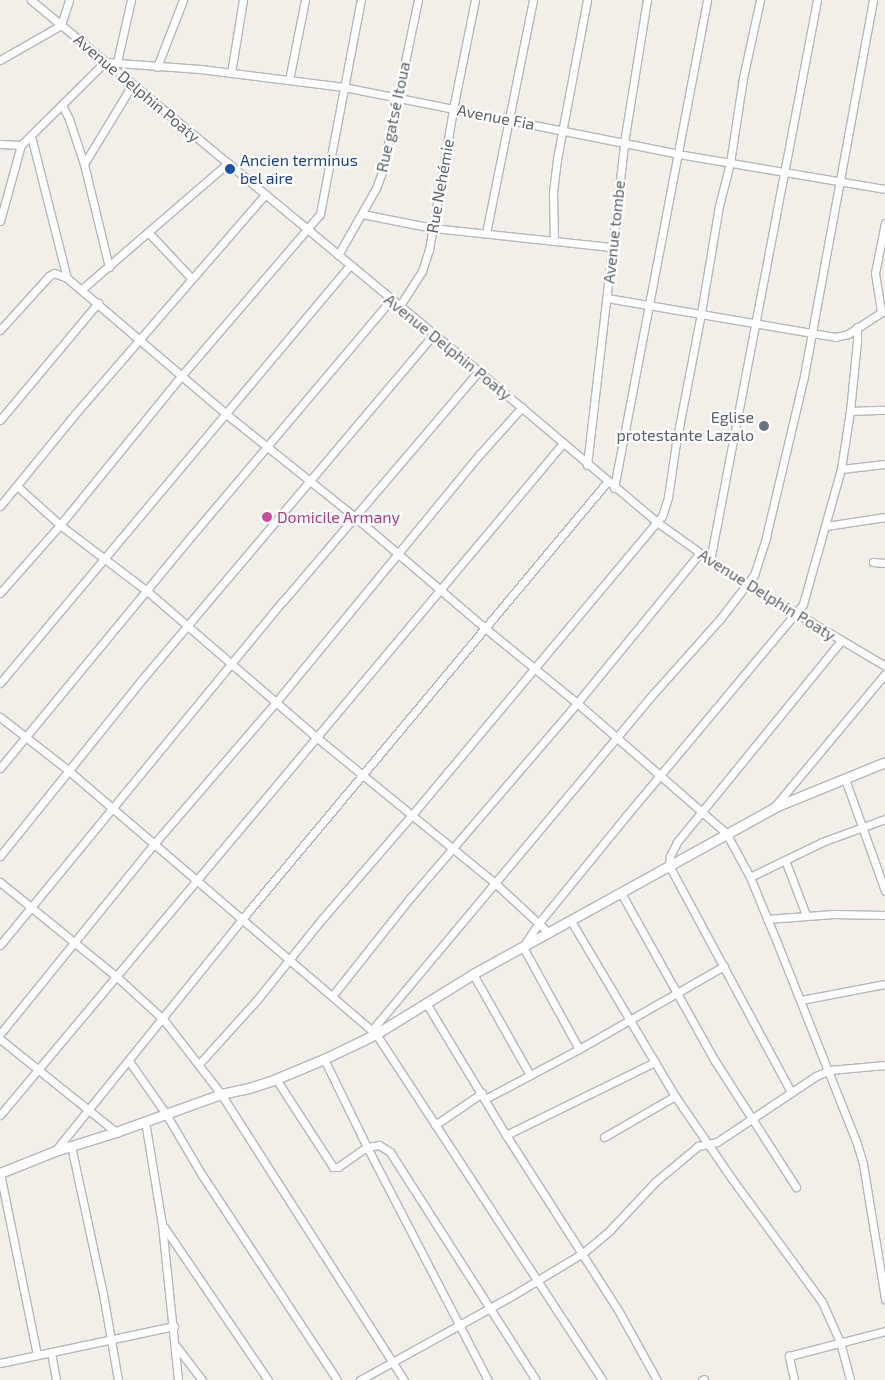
<!DOCTYPE html>
<meta charset="utf-8">
<style>
body{margin:0}
#map{position:relative;width:885px;height:1380px;overflow:hidden;background:#f1efe8;font-family:"Exo 2",sans-serif}
div>[style]{position:absolute}
[style*='--x']{left:calc(var(--x)*1px);top:calc(var(--y)*1px);width:calc(var(--w)*1px);rotate:calc(var(--a)*1deg)}
.roads{filter:drop-shadow(1px 0 #b5b8bc) drop-shadow(-1px 0 #b5b8bc) drop-shadow(0 1px #b5b8bc) drop-shadow(0 -1px #b5b8bc)}
.minor>*{height:7px;margin:-3.5px;padding:0 3.5px;transform-origin:3.5px;border-radius:3.5px;background:#fff}
.tertiary>*{height:9px;margin:-4.5px;padding:0 4.5px;transform-origin:4.5px;border-radius:4.5px;background:#fff}
.dots>*{width:14px;height:14px;translate:-50% -50%;box-sizing:border-box;border:2px solid #fff;border-radius:50%}
span{translate:-50% -50%;white-space:nowrap;text-align:center;line-height:1.15;-webkit-text-stroke:4.5px #fff;paint-order:stroke}
.street-label{font-size:16px;color:#5f6368}
.transit-label{font-size:16px;color:#164399}
.left{translate:0 -50%;text-align:left}
.worship-label{font-size:16px;color:#5b616d}
.right{translate:-100% -50%;text-align:right}
.hotel-label{font-size:16px;color:#b23c85}
</style>
<div id="map">
<div class="roads">
<div class="minor">
<div style="--x:31;--y:0;--w:561;--a:39.65"></div>
<div style="--x:463;--y:358;--w:255;--a:40.2"></div>
<div style="--x:658;--y:523;--w:85;--a:35.4"></div>
<div style="--x:727;--y:572;--w:184;--a:30.7"></div>
<div style="--x:0;--y:60;--w:70;--a:-29.8"></div>
<div style="--x:61;--y:25;--w:26;--a:-72"></div>
<div style="--x:117;--y:62;--w:64;--a:-77.3"></div>
<div style="--x:157;--y:67;--w:72;--a:-68.8"></div>
<div style="--x:231;--y:73;--w:74;--a:-80.7"></div>
<div style="--x:289;--y:80;--w:82;--a:-78.7"></div>
<div style="--x:62;--y:105;--w:16;--a:63"></div>
<div style="--x:69;--y:119;--w:47;--a:71.6"></div>
<div style="--x:84;--y:164;--w:106;--a:76.4"></div>
<div style="--x:31;--y:136;--w:146;--a:75.8"></div>
<div style="--x:0;--y:144;--w:21;--a:3"></div>
<div style="--x:84;--y:164;--w:92;--a:-58.7"></div>
<div style="--x:362;--y:214;--w:72;--a:11.2"></div>
<div style="--x:433;--y:228;--w:180;--a:6.1"></div>
<div style="--x:0;--y:221;--w:79;--a:-74.6"></div>
<div style="--x:21;--y:145;--w:118;--a:-44.7"></div>
<div style="--x:105;--y:62;--w:95;--a:4.2"></div>
<div style="--x:200;--y:69;--w:145;--a:7.1"></div>
<div style="--x:344;--y:87;--w:341;--a:11.3"></div>
<div style="--x:678;--y:154;--w:210;--a:9.6"></div>
<div style="--x:148;--y:232;--w:64;--a:46.9"></div>
<div style="--x:486;--y:233;--w:238;--a:-78.6"></div>
<div style="--x:554;--y:241;--w:49;--a:-91.2"></div>
<div style="--x:553;--y:192;--w:33;--a:-83"></div>
<div style="--x:557;--y:159;--w:162;--a:-79.3"></div>
<div style="--x:338;--y:255;--w:77;--a:-60.4"></div>
<div style="--x:376;--y:188;--w:17;--a:-69"></div>
<div style="--x:382;--y:172;--w:176;--a:-78.2"></div>
<div style="--x:82;--y:289;--w:193;--a:-40.8"></div>
<div style="--x:607;--y:298;--w:231;--a:9.7"></div>
<div style="--x:835;--y:337;--w:13;--a:-13"></div>
<div style="--x:848;--y:334;--w:44;--a:-33"></div>
<div style="--x:399;--y:307;--w:43;--a:-57.4"></div>
<div style="--x:422;--y:271;--w:22;--a:-72"></div>
<div style="--x:429;--y:250;--w:143;--a:-80.3"></div>
<div style="--x:453;--y:109;--w:111;--a:-78.6"></div>
<div style="--x:881;--y:311;--w:38;--a:-99"></div>
<div style="--x:875;--y:273;--w:51;--a:-78.7"></div>
<div style="--x:0;--y:330;--w:73;--a:-47.8"></div>
<div style="--x:49;--y:276;--w:6;--a:-31"></div>
<div style="--x:54;--y:273;--w:14;--a:21"></div>
<div style="--x:67;--y:278;--w:209;--a:40.5"></div>
<div style="--x:226;--y:414;--w:165;--a:38.6"></div>
<div style="--x:355;--y:517;--w:171;--a:40.5"></div>
<div style="--x:485;--y:628;--w:119;--a:39.2"></div>
<div style="--x:577;--y:703;--w:198;--a:41.1"></div>
<div style="--x:726;--y:833;--w:50;--a:61.4"></div>
<div style="--x:750;--y:877;--w:68;--a:67.6"></div>
<div style="--x:776;--y:940;--w:219;--a:68.3"></div>
<div style="--x:857;--y:1144;--w:21;--a:73"></div>
<div style="--x:863;--y:1164;--w:137;--a:80.7"></div>
<div style="--x:850;--y:411;--w:35;--a:-2"></div>
<div style="--x:0;--y:420;--w:153;--a:-50.1"></div>
<div style="--x:587;--y:465;--w:324;--a:-83.4"></div>
<div style="--x:624;--y:143;--w:145;--a:-80.9"></div>
<div style="--x:841;--y:469;--w:44;--a:-6.5"></div>
<div style="--x:17;--y:486;--w:58;--a:42.2"></div>
<div style="--x:60;--y:525;--w:109;--a:37.2"></div>
<div style="--x:147;--y:591;--w:223;--a:40.8"></div>
<div style="--x:316;--y:737;--w:232;--a:39.2"></div>
<div style="--x:496;--y:884;--w:72;--a:42.8"></div>
<div style="--x:614;--y:488;--w:497;--a:-79.2"></div>
<div style="--x:0;--y:506;--w:119;--a:-50.8"></div>
<div style="--x:75;--y:414;--w:290;--a:-49.1"></div>
<div style="--x:826;--y:526;--w:60;--a:-8.7"></div>
<div style="--x:710;--y:561;--w:571;--a:-79.2"></div>
<div style="--x:873;--y:562;--w:12;--a:5"></div>
<div style="--x:0;--y:593;--w:91;--a:-48.6"></div>
<div style="--x:60;--y:525;--w:193;--a:-50.9"></div>
<div style="--x:182;--y:375;--w:212;--a:-49.4"></div>
<div style="--x:320;--y:214;--w:218;--a:-79.2"></div>
<div style="--x:0;--y:683;--w:545;--a:-50.06"></div>
<div style="--x:0;--y:717;--w:88;--a:38"></div>
<div style="--x:69;--y:771;--w:404;--a:40.6"></div>
<div style="--x:376;--y:1034;--w:413;--a:56.8"></div>
<div style="--x:0;--y:768;--w:303;--a:-50.5"></div>
<div style="--x:193;--y:534;--w:307;--a:-49.8"></div>
<div style="--x:845;--y:779;--w:119;--a:70.3"></div>
<div style="--x:775;--y:806;--w:172;--a:-50.2"></div>
<div style="--x:0;--y:856;--w:230;--a:-51.2"></div>
<div style="--x:144;--y:677;--w:448;--a:-49.8"></div>
<div style="--x:785;--y:860;--w:59;--a:69.1"></div>
<div style="--x:750;--y:877;--w:80;--a:-25.9"></div>
<div style="--x:822;--y:842;--w:67;--a:-20.1"></div>
<div style="--x:0;--y:882;--w:151;--a:39.1"></div>
<div style="--x:117;--y:977;--w:62;--a:42.4"></div>
<div style="--x:163;--y:1019;--w:95;--a:52.3"></div>
<div style="--x:221;--y:1094;--w:340;--a:57.4"></div>
<div style="--x:621;--y:893;--w:193;--a:60.8"></div>
<div style="--x:715;--y:1061;--w:150;--a:57.3"></div>
<div style="--x:767;--y:919;--w:67;--a:-4.3"></div>
<div style="--x:834;--y:914;--w:51;--a:1.1"></div>
<div style="--x:571;--y:921;--w:204;--a:59.3"></div>
<div style="--x:675;--y:1096;--w:101;--a:55.5"></div>
<div style="--x:732;--y:1179;--w:152;--a:53.8"></div>
<div style="--x:822;--y:1302;--w:44;--a:65.8"></div>
<div style="--x:840;--y:1342;--w:39;--a:75"></div>
<div style="--x:0;--y:945;--w:445;--a:-50.6"></div>
<div style="--x:283;--y:601;--w:301;--a:-49.6"></div>
<div style="--x:473;--y:974;--w:116;--a:60.6"></div>
<div style="--x:333;--y:995;--w:124;--a:-51.6"></div>
<div style="--x:410;--y:898;--w:257;--a:-49.4"></div>
<div style="--x:577;--y:703;--w:193;--a:-50.7"></div>
<div style="--x:801;--y:1000;--w:86;--a:-10.8"></div>
<div style="--x:426;--y:1003;--w:154;--a:58.8"></div>
<div style="--x:506;--y:1135;--w:208;--a:57.4"></div>
<div style="--x:618;--y:1310;--w:80;--a:60.9"></div>
<div style="--x:372;--y:1030;--w:439;--a:-50.1"></div>
<div style="--x:654;--y:693;--w:99;--a:-48.3"></div>
<div style="--x:720;--y:619;--w:56;--a:-52.3"></div>
<div style="--x:754;--y:575;--w:40;--a:-72"></div>
<div style="--x:766;--y:537;--w:165;--a:-76.7"></div>
<div style="--x:804;--y:376;--w:382;--a:-79.6"></div>
<div style="--x:0;--y:1034;--w:243;--a:-51"></div>
<div style="--x:153;--y:845;--w:189;--a:-49.3"></div>
<div style="--x:276;--y:702;--w:321;--a:-50.6"></div>
<div style="--x:480;--y:454;--w:63;--a:-48.2"></div>
<div style="--x:0;--y:1039;--w:149;--a:38.7"></div>
<div style="--x:579;--y:1049;--w:116;--a:-118.8"></div>
<div style="--x:523;--y:947;--w:27;--a:-57"></div>
<div style="--x:538;--y:924;--w:139;--a:-50.8"></div>
<div style="--x:626;--y:816;--w:276;--a:-50.1"></div>
<div style="--x:803;--y:604;--w:140;--a:-74.3"></div>
<div style="--x:841;--y:469;--w:59;--a:-81.2"></div>
<div style="--x:850;--y:411;--w:70;--a:-84.3"></div>
<div style="--x:857;--y:341;--w:14;--a:-90"></div>
<div style="--x:324;--y:1059;--w:98;--a:64"></div>
<div style="--x:367;--y:1147;--w:263;--a:62.6"></div>
<div style="--x:129;--y:1061;--w:65;--a:55.1"></div>
<div style="--x:166;--y:1114;--w:71;--a:59.5"></div>
<div style="--x:202;--y:1175;--w:245;--a:56.6"></div>
<div style="--x:199;--y:1064;--w:85;--a:-47.9"></div>
<div style="--x:256;--y:1001;--w:105;--a:-51.2"></div>
<div style="--x:322;--y:919;--w:136;--a:-49.2"></div>
<div style="--x:411;--y:816;--w:391;--a:-50.1"></div>
<div style="--x:662;--y:516;--w:20;--a:-72"></div>
<div style="--x:668;--y:497;--w:55;--a:-81.6"></div>
<div style="--x:676;--y:443;--w:132;--a:-79.1"></div>
<div style="--x:701;--y:313;--w:109;--a:-80.5"></div>
<div style="--x:719;--y:206;--w:44;--a:-75.7"></div>
<div style="--x:730;--y:163;--w:86;--a:-81.3"></div>
<div style="--x:743;--y:78;--w:80;--a:-77.7"></div>
<div style="--x:276;--y:1079;--w:105;--a:57.1"></div>
<div style="--x:333;--y:1167;--w:5;--a:0"></div>
<div style="--x:338;--y:1167;--w:35;--a:-35"></div>
<div style="--x:367;--y:1147;--w:12;--a:-9"></div>
<div style="--x:379;--y:1145;--w:13;--a:32"></div>
<div style="--x:390;--y:1152;--w:271;--a:57.4"></div>
<div style="--x:791;--y:1092;--w:258;--a:-118.3"></div>
<div style="--x:669;--y:865;--w:9;--a:-84"></div>
<div style="--x:670;--y:856;--w:16;--a:-63"></div>
<div style="--x:677;--y:842;--w:259;--a:-50.8"></div>
<div style="--x:485;--y:1099;--w:106;--a:-28"></div>
<div style="--x:579;--y:1049;--w:167;--a:-29.8"></div>
<div style="--x:0;--y:1115;--w:877;--a:-50.04"></div>
<div style="--x:145;--y:1121;--w:105;--a:80.7"></div>
<div style="--x:162;--y:1225;--w:156;--a:84.1"></div>
<div style="--x:435;--y:1125;--w:57;--a:-34.2"></div>
<div style="--x:506;--y:1135;--w:166;--a:-26.1"></div>
<div style="--x:604;--y:1137;--w:82;--a:-30"></div>
<div style="--x:71;--y:1146;--w:151;--a:77.8"></div>
<div style="--x:103;--y:1294;--w:87;--a:80.1"></div>
<div style="--x:55;--y:1151;--w:298;--a:-51.1"></div>
<div style="--x:242;--y:919;--w:569;--a:-50.13"></div>
<div style="--x:0;--y:1173;--w:186;--a:78.5"></div>
<div style="--x:164;--y:1227;--w:185;--a:55.8"></div>
<div style="--x:176;--y:1346;--w:43;--a:52.6"></div>
<div style="--x:51;--y:1352;--w:28;--a:80"></div>
<div style="--x:0;--y:1363;--w:178;--a:-12"></div>
<div style="--x:360;--y:1380;--w:171;--a:-29"></div>
<div style="--x:510;--y:1297;--w:85;--a:-31.1"></div>
<div style="--x:583;--y:1253;--w:35;--a:-40"></div>
<div style="--x:610;--y:1230;--w:66;--a:-46.8"></div>
<div style="--x:655;--y:1182;--w:56;--a:-39.9"></div>
<div style="--x:698;--y:1146;--w:19;--a:-12"></div>
<div style="--x:717;--y:1142;--w:119;--a:-33.7"></div>
<div style="--x:816;--y:1076;--w:15;--a:-23"></div>
<div style="--x:830;--y:1070;--w:55;--a:-5.2"></div>
<div style="--x:702;--y:1380;--w:2;--a:-27"></div>
<div style="--x:794;--y:1380;--w:25;--a:-102"></div>
<div style="--x:789;--y:1356;--w:99;--a:-14.6"></div>
</div>
<div class="tertiary">
<div style="--x:0;--y:1173;--w:59;--a:-21.8"></div>
<div style="--x:55;--y:1151;--w:64;--a:-17.3"></div>
<div style="--x:116;--y:1132;--w:112;--a:-19.9"></div>
<div style="--x:221;--y:1094;--w:29;--a:-12"></div>
<div style="--x:249;--y:1088;--w:28;--a:-18"></div>
<div style="--x:276;--y:1079;--w:52;--a:-22.6"></div>
<div style="--x:324;--y:1059;--w:58;--a:-25.7"></div>
<div style="--x:376;--y:1034;--w:114;--a:-31.7"></div>
<div style="--x:473;--y:974;--w:345;--a:-28.9"></div>
<div style="--x:775;--y:807;--w:119;--a:-22.2"></div>
</div>
</div>
<div class="dots">
<div style="left:230px;top:169px;background:#1a4fb4"></div>
<div style="left:764px;top:426px;background:#6b7280"></div>
<div style="left:267px;top:517px;background:#d1479c"></div>
</div>
<div class="street-label">
<span style="left:137px;top:88px;rotate:40deg">Avenue Delphin Poaty</span>
<span style="left:393px;top:117px;rotate:-78deg">Rue gatsé Itoua</span>
<span style="left:496px;top:117px;rotate:11deg">Avenue Fia</span>
<span style="left:440px;top:186px;rotate:-80deg">Rue Nehémie</span>
<span style="left:614px;top:232px;rotate:-84deg">Avenue tombe</span>
<span style="left:448px;top:347px;rotate:39deg">Avenue Delphin Poaty</span>
<span style="left:767px;top:595px;rotate:32deg">Avenue Delphin Poaty</span>
</div>
<div class="transit-label">
<span class="left" style="left:240px;top:169px">Ancien terminus<br>bel aire</span>
</div>
<div class="worship-label">
<span class="right" style="left:754px;top:426px">Eglise<br>protestante Lazalo</span>
</div>
<div class="hotel-label">
<span class="left" style="left:277px;top:517px">Domicile Armany</span>
</div>
</div>
